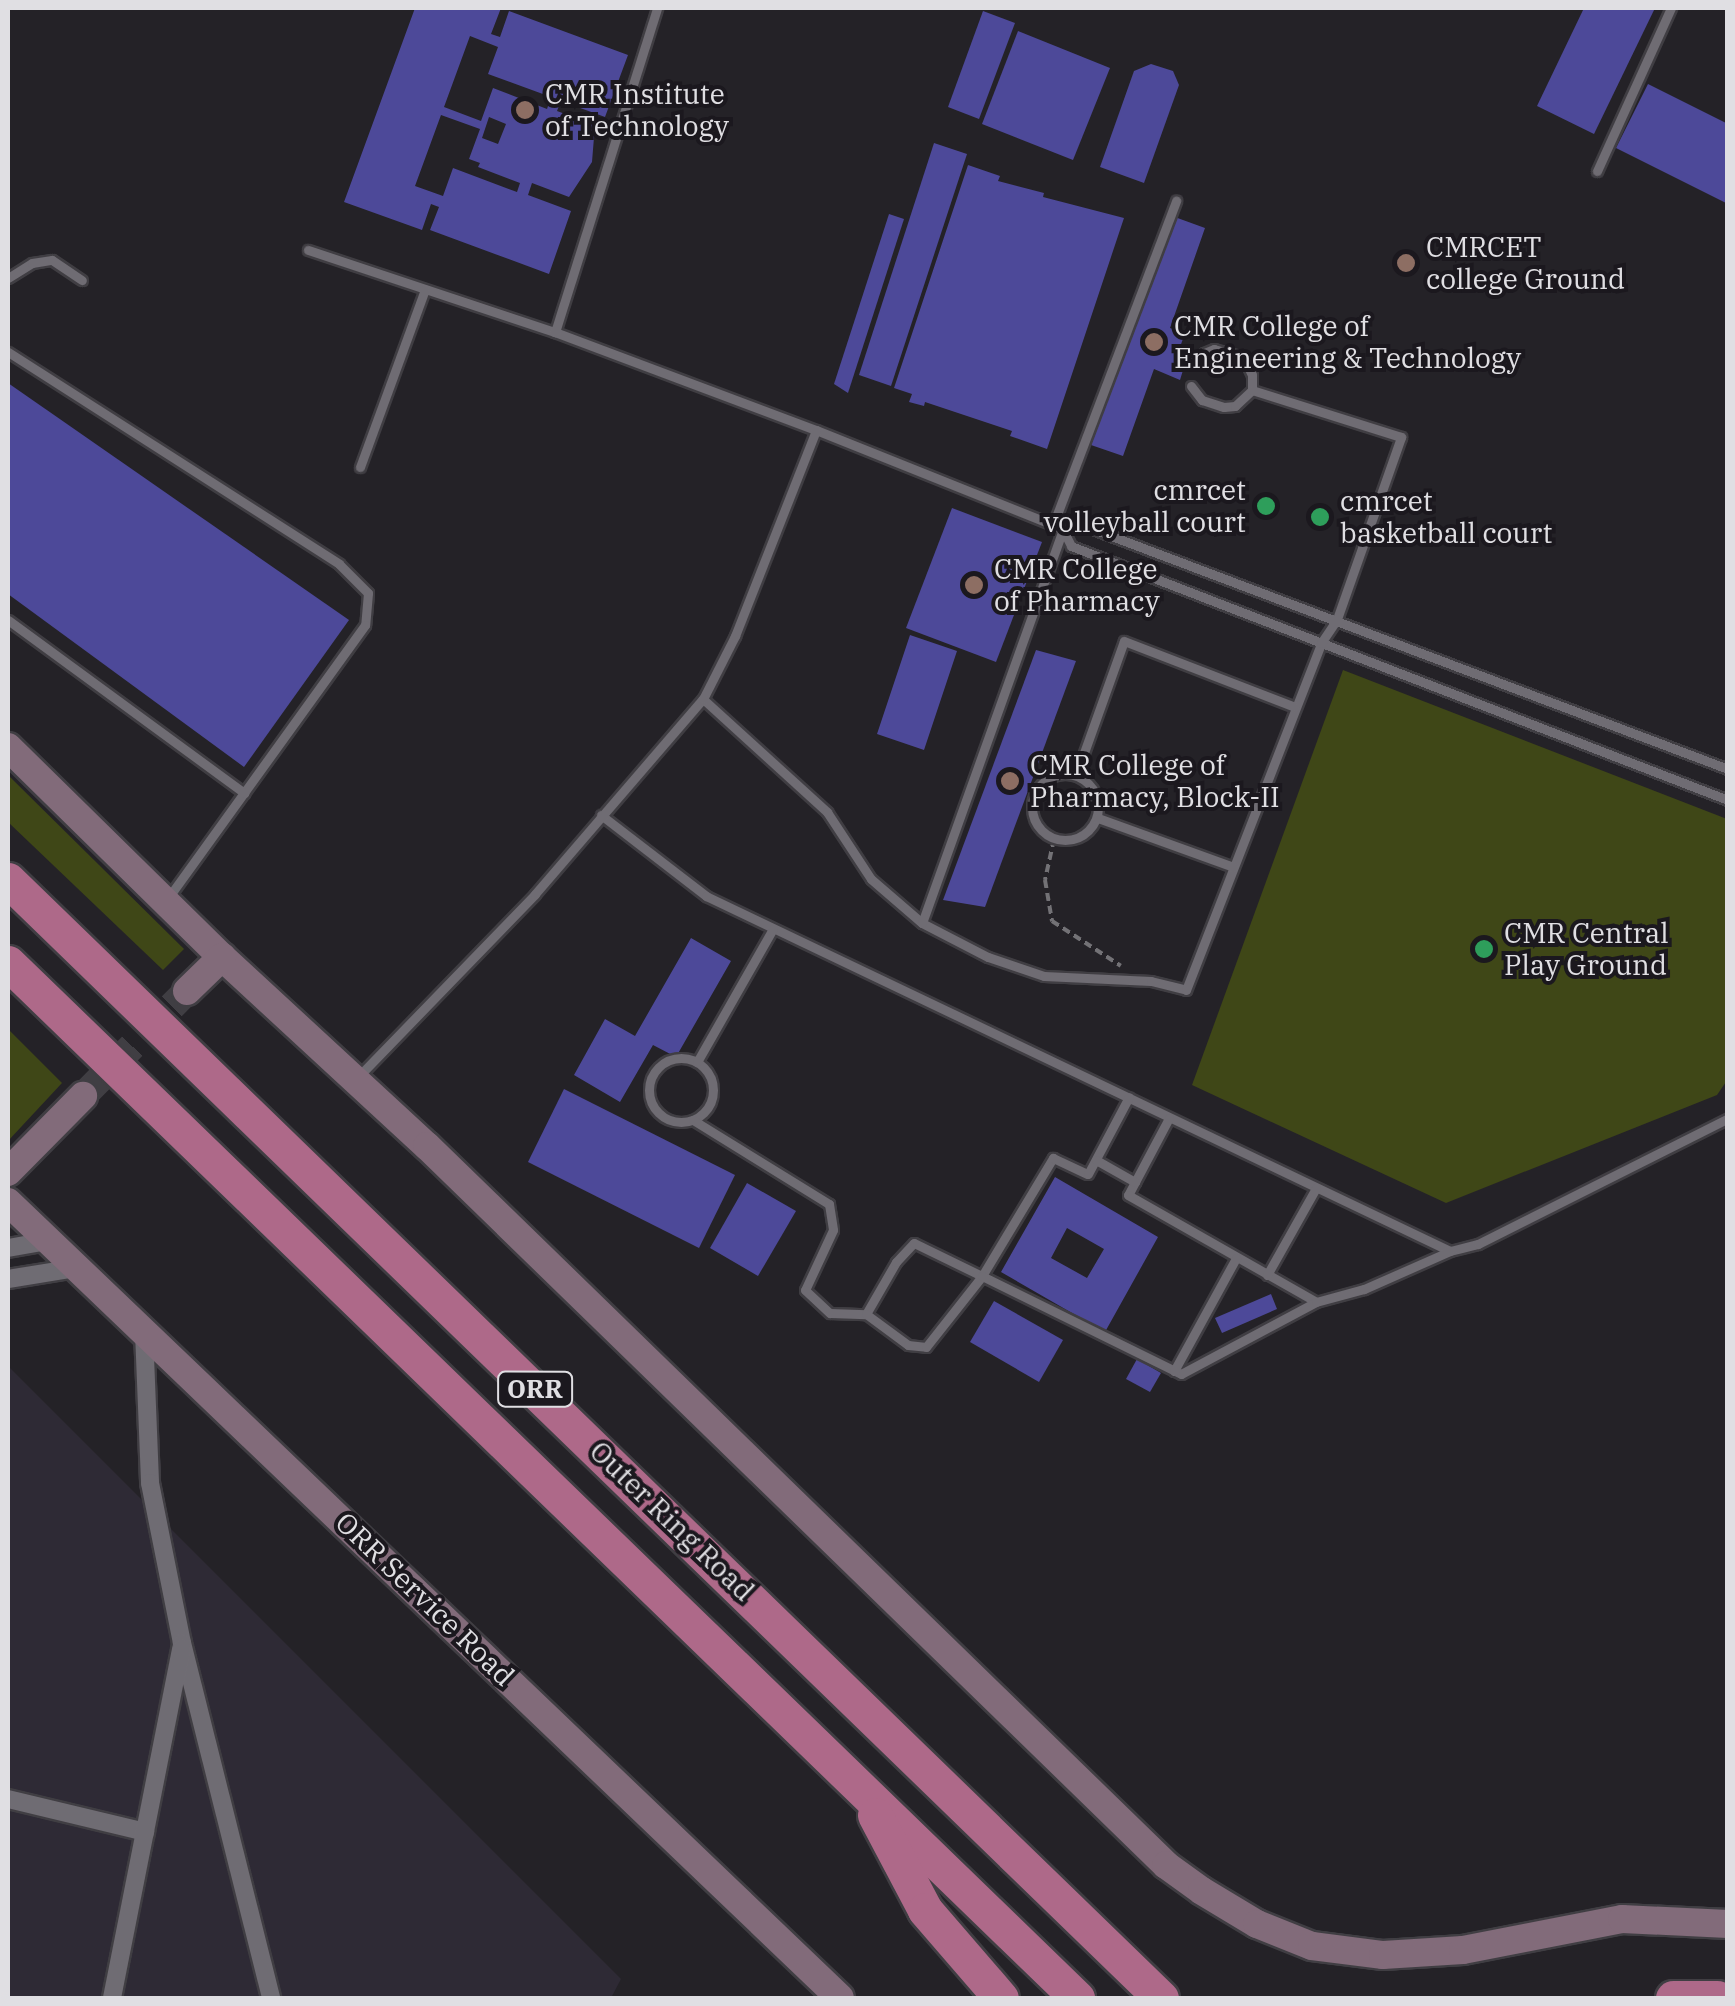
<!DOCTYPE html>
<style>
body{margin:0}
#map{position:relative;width:1735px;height:2006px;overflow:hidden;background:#242227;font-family:"IBM Plex Serif",serif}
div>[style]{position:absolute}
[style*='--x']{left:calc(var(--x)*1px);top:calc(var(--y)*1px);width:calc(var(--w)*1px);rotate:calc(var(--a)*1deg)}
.built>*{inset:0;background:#2e2a35}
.green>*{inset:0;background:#3f4717}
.building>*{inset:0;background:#4d4999}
.secondary-tunnel>*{height:28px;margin-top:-14px;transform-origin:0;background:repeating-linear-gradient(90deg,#403e43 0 28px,transparent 0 42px)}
.path>*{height:4px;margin-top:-2px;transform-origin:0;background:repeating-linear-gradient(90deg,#737276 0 8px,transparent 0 13px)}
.roads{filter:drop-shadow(2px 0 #403e43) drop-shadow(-2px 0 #403e43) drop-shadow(0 2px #403e43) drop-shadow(0 -2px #403e43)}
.lane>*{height:9px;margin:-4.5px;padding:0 4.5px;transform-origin:4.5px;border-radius:4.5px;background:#6f6c73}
.lane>.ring{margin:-4.5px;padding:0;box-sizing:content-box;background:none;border:9px solid #6f6c73;border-radius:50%}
.street>*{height:18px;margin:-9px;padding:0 9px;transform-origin:9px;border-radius:9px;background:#6f6c73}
.secondary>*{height:28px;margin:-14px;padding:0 14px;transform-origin:14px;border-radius:14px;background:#826b7a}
.highway>*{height:35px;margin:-17.5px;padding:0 17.5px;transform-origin:17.5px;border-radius:17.5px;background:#ae6989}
.dots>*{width:28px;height:28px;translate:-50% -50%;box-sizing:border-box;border:5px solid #1b181e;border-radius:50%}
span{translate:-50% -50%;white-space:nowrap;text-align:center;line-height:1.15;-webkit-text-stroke:8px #1b181e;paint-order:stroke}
.shield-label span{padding:2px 8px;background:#1b181e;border:2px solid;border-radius:8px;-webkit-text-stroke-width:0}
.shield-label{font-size:25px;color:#e0dfe3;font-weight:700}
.poi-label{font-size:28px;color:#e0dfe3}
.left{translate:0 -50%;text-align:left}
.right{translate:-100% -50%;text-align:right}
.street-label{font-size:28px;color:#e0dfe3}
.frame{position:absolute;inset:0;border:10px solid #e0dfe3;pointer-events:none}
</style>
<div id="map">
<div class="built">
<div style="clip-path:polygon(8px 1366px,621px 1979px,611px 1998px,8px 1998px)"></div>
</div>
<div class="green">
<div style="clip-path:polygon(1343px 670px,1727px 819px,1728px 1079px,1717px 1095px,1446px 1203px,1192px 1085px)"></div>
<div style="clip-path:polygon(8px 775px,184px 949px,163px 970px,8px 822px)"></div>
<div style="clip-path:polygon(8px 1029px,62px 1083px,8px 1141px)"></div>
</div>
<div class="building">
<div style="clip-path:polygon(evenodd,415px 8px,501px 8px,491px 34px,500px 37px,509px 11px,628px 55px,605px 117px,561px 101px,557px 111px,595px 125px,592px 162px,569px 197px,532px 183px,528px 195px,571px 211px,549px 274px,430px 230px,439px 207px,431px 204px,422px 230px,344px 202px,415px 8px,470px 36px,498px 47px,488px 74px,551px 97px,547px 109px,493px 88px,481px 121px,444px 107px,470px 36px,415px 8px,441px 115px,480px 129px,469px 159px,480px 163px,478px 167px,520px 183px,517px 192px,453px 168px,443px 196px,415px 186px,441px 115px,415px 8px,489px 117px,506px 124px,498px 144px,482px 138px,489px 117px)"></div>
<div style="clip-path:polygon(1584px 8px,1655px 8px,1594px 134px,1537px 106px)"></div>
<div style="clip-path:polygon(983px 11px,1015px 23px,979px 119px,948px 107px)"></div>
<div style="clip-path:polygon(1018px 31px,1110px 68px,1073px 160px,982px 124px)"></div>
<div style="clip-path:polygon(1151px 64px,1173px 71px,1179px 85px,1144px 183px,1100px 167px,1134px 71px)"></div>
<div style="clip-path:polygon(1648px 84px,1728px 124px,1728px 204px,1616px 148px)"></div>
<div style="clip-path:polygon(934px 143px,967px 154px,891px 386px,859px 375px)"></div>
<div style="clip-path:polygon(968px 165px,1000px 176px,998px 181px,1044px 193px,1043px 197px,1124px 218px,1047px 449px,1010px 436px,1012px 431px,925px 402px,924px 406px,909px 402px,912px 394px,894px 388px)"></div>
<div style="clip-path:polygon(889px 214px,904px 219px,848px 393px,834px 384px)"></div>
<div style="clip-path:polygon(1172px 216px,1205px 228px,1170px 328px,1185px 333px,1179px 350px,1188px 354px,1180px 380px,1154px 369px,1123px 456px,1091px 445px)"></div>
<div style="clip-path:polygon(8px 383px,349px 620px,244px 767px,8px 594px)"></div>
<div style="clip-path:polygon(952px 508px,1042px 542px,996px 662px,906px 628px)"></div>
<div style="clip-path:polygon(910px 635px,957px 651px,924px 750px,877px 734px)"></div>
<div style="clip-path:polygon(1036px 650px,1076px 661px,985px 907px,943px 900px)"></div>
<div style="clip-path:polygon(691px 938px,731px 961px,676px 1057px,653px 1045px,620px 1102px,574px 1075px,605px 1019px,635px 1036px)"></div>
<div style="clip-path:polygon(564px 1089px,735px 1175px,699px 1248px,528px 1162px)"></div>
<div style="clip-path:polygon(evenodd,1055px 1177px,1158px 1237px,1105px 1332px,1001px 1272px,1055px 1177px,1067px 1228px,1104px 1249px,1087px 1278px,1051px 1258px,1067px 1228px)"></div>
<div style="clip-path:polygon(747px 1183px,796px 1211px,758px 1276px,710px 1248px)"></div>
<div style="clip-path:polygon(1271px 1294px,1277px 1309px,1222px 1333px,1215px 1318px)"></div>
<div style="clip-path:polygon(994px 1301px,1063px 1340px,1039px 1382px,970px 1342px)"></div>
<div style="clip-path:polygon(1137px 1359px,1161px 1373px,1150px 1392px,1126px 1379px)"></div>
</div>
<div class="secondary-tunnel">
<div style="--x:83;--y:1096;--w:148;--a:-45.3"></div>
</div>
<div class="path">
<div style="--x:1054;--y:839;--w:42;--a:102.4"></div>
<div style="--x:1045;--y:880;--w:42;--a:80.3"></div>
<div style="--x:1052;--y:921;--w:82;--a:33.1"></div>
</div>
<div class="roads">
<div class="lane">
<div style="--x:1597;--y:171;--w:179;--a:-65.6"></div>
<div style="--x:308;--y:250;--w:260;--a:18.4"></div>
<div style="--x:555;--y:332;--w:279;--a:20.6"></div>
<div style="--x:816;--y:430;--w:255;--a:21.8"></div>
<div style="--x:1053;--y:525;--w:11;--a:27"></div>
<div style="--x:1063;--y:530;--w:18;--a:63"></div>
<div style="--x:1071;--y:546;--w:704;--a:21.14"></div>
<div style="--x:8;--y:278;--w:28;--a:-32"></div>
<div style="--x:32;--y:263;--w:20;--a:-9"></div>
<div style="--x:52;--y:260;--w:36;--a:34"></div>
<div style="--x:555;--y:332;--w:340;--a:-72.5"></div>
<div style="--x:8;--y:352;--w:393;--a:32.6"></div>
<div style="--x:339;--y:564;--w:41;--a:45"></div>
<div style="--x:368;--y:593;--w:32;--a:95"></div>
<div style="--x:365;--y:625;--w:339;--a:125.8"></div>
<div style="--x:1191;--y:386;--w:18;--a:52"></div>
<div style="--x:1202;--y:400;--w:23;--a:18"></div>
<div style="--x:1224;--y:407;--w:11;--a:-5"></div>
<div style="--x:1235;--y:406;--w:23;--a:-43"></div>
<div style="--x:1252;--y:390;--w:15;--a:-90"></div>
<div style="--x:1252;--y:375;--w:17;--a:-115"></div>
<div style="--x:1245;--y:360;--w:10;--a:-151"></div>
<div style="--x:1236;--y:355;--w:23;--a:-165"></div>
<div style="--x:1214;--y:349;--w:11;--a:158"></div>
<div style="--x:1204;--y:353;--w:16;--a:133"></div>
<div style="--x:360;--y:467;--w:189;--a:-69.9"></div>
<div style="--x:1053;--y:525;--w:347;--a:-69.2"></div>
<div style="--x:8;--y:620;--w:293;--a:36.2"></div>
<div style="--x:703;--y:699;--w:168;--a:42.3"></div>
<div style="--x:827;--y:812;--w:80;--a:56.7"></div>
<div style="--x:871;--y:879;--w:67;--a:40.8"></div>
<div style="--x:922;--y:923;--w:74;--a:27.3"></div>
<div style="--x:988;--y:957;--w:59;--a:18.7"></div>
<div style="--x:1044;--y:976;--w:107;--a:2.7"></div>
<div style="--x:1151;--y:981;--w:36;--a:14"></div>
<div style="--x:1186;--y:990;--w:372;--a:-68.7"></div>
<div style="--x:1321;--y:643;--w:29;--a:-56"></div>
<div style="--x:1337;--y:619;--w:193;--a:-70.6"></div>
<div style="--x:1401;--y:437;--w:156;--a:-162.5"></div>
<div class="ring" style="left:1032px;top:774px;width:57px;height:57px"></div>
<div style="--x:1076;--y:775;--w:142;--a:-70.3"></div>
<div style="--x:1124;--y:641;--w:183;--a:21.1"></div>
<div style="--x:601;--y:815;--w:133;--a:37.6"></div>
<div style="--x:706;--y:896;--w:824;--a:25.51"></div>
<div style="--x:1450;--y:1251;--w:29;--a:-14"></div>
<div style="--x:1478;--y:1244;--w:280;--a:-26.7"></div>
<div style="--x:1098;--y:818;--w:144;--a:19.9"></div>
<div style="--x:922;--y:923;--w:418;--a:-70.3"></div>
<div style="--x:1063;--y:530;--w:16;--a:-27"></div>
<div style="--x:1077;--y:523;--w:696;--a:20.7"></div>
<div class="ring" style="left:649px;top:1058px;width:55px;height:55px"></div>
<div style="--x:697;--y:1062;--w:153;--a:-60.3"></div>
<div style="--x:357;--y:1078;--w:256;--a:-45.9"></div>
<div style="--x:535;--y:894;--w:257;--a:-49.3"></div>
<div style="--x:703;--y:699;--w:71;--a:-63.1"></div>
<div style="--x:735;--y:636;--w:221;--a:-68.5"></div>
<div style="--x:1169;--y:1118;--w:87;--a:118"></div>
<div style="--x:1128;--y:1195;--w:216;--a:29.6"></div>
<div style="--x:693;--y:1120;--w:160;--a:31.7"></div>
<div style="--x:829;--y:1204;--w:26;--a:81"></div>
<div style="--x:833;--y:1230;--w:66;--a:115"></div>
<div style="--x:805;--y:1290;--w:34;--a:43"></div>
<div style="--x:830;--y:1313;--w:36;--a:2"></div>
<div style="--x:866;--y:1314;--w:60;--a:-60"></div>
<div style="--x:896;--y:1262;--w:26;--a:-47"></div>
<div style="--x:914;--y:1243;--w:76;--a:25.9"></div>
<div style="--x:982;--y:1276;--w:138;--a:-59"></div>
<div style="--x:1053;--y:1158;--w:38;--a:25"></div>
<div style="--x:1088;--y:1174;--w:87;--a:-62"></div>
<div style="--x:1096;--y:1160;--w:45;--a:29.4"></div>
<div style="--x:1267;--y:1275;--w:100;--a:-60.6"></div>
<div style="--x:866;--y:1314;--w:52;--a:36.4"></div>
<div style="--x:908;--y:1345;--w:18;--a:6"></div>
<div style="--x:926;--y:1347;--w:90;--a:-51.7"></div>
<div style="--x:982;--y:1276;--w:222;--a:26.2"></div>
<div style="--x:1181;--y:1374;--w:153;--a:-28.1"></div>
<div style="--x:1316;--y:1302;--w:50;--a:-15.2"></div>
<div style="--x:1364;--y:1289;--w:94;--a:-23.8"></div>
<div style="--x:1174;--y:1371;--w:129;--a:-61.2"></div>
</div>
<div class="street">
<div style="--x:8;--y:1248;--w:39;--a:-10"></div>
<div style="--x:8;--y:1279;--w:68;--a:-9.3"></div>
<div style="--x:144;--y:1332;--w:151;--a:87.7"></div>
<div style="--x:150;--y:1483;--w:163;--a:78.7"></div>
<div style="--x:182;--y:1643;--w:366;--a:75.9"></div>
<div style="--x:8;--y:1799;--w:141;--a:13.5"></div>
<div style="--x:112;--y:1998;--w:356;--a:-78.8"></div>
</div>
<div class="secondary">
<div style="--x:8;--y:747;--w:300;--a:44.5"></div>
<div style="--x:222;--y:957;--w:279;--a:42.7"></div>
<div style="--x:427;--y:1146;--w:1031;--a:44.21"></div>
<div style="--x:1166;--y:1865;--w:44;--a:35.8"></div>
<div style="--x:1202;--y:1891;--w:64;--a:31"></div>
<div style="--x:1257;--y:1924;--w:59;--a:21.8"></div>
<div style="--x:1312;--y:1946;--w:72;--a:7.2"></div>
<div style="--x:1383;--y:1955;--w:80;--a:-3.6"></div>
<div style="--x:1463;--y:1950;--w:162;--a:-11"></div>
<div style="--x:1622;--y:1919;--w:106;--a:2.7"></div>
<div style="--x:187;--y:991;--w:49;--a:-44.2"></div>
<div style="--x:8;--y:1172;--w:107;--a:-45.4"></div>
<div style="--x:8;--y:1202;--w:1151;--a:43.73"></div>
</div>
<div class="highway">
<div style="--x:8;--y:880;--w:1606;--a:44.12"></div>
<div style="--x:8;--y:963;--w:1488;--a:44.07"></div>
<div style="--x:875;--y:1815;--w:107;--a:62.2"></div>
<div style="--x:925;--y:1910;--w:116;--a:49.2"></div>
<div style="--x:1673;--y:1998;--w:44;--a:0"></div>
</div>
</div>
<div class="dots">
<div style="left:525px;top:110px;background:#8d6e63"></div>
<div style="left:1406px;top:263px;background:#8d6e63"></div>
<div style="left:1154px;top:342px;background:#8d6e63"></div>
<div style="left:1266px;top:506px;background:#2e9e5b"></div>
<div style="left:1320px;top:517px;background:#2e9e5b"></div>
<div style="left:974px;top:585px;background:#8d6e63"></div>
<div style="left:1010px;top:781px;background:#8d6e63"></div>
<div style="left:1484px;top:949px;background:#2e9e5b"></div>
</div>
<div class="shield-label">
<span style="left:535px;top:1389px">ORR</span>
</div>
<div class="poi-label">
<span class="left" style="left:545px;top:110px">CMR Institute<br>of Technology</span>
<span class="left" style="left:1426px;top:263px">CMRCET<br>college Ground</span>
<span class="left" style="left:1174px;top:342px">CMR College of<br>Engineering &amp; Technology</span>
<span class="right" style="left:1246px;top:506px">cmrcet<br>volleyball court</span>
<span class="left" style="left:1340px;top:517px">cmrcet<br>basketball court</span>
<span class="left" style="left:994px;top:585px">CMR College<br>of Pharmacy</span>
<span class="left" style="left:1030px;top:781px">CMR College of<br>Pharmacy, Block-II</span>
<span class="left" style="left:1504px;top:949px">CMR Central<br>Play Ground</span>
</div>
<div class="street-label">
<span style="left:672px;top:1521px;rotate:44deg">Outer Ring Road</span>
<span style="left:425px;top:1599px;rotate:44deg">ORR Service Road</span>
</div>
<div class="frame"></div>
</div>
